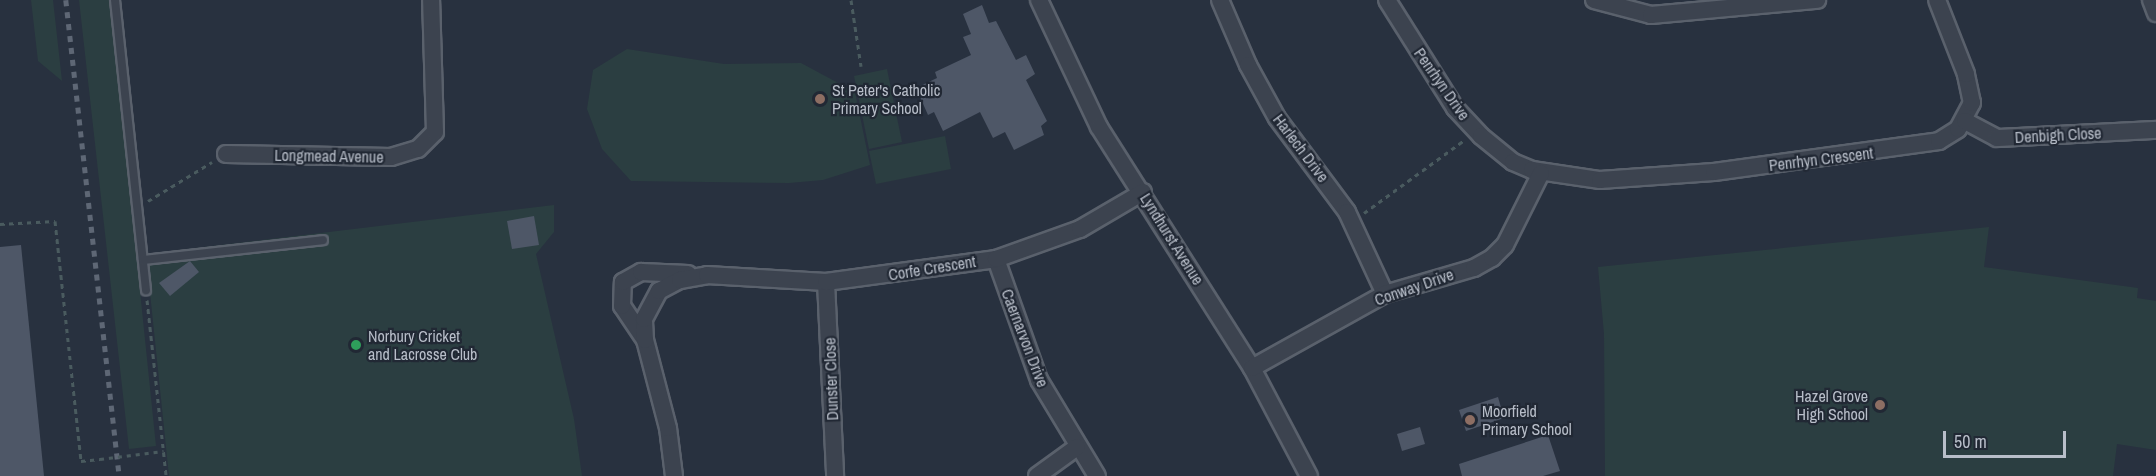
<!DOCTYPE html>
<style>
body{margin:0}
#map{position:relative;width:2156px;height:476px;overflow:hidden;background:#28313f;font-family:"Archivo Narrow",sans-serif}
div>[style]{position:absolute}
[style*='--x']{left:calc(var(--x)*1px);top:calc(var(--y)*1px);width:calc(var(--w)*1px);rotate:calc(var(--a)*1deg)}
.green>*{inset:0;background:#2b3e41}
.building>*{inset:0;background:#4e5767}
.path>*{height:3px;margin-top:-1.5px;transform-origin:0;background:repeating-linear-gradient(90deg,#4a5b5f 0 4.5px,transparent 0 9px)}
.roads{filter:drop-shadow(2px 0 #5a616c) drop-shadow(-2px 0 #5a616c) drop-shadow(0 2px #5a616c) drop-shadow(0 -2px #5a616c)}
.service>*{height:8px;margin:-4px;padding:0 4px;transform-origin:4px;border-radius:4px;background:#3c434f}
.minor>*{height:16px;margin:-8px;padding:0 8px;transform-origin:8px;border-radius:8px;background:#3c434f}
.rail>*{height:4.5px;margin-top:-2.25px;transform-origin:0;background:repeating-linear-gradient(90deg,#5e6775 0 6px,transparent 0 12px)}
.path-bridge>*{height:3px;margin-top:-1.5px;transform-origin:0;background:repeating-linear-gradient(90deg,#4a5b5f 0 4.5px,transparent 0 9px)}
.dots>*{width:16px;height:16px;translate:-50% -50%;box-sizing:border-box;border:3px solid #212834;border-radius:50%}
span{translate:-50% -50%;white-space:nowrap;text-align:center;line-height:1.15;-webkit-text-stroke:4.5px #212834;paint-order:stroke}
.street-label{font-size:16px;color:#b8bec9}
.poi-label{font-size:16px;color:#b8bec9}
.left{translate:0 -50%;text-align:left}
.right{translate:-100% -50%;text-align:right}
.scale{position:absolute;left:1943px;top:431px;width:123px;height:27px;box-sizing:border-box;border:3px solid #b8bec9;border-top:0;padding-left:8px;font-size:18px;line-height:21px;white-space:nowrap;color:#b8bec9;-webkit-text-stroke:4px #212834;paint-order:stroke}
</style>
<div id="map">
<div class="green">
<div style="clip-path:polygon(31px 0,53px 0,62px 81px,38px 61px)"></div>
<div style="clip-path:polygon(79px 0,110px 0,156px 446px,129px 449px)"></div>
<div style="clip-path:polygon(627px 49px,724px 64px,801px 63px,855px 92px,870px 165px,823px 180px,789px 183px,631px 181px,602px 149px,587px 109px,593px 70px)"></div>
<div style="clip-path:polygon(887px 69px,902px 142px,869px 149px,854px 76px)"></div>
<div style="clip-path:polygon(945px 136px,951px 169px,876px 184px,869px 151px)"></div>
<div style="clip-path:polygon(554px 205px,554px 232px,536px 254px,574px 419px,582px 476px,169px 476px,146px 254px)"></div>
<div style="clip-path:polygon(1989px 227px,1984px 267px,2138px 288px,2137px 298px,2156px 301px,2156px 450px,2117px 444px,2113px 476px,1605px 476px,1604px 334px,1598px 267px)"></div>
</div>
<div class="building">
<div style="clip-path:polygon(982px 5px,989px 23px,996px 21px,1016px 60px,1026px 55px,1035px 74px,1026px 80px,1047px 121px,1041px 126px,1044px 135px,1014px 150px,1005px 132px,993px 138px,980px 112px,943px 131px,934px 112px,928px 115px,916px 88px,937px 78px,935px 72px,971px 55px,963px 37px,971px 34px,963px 14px)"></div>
<div style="clip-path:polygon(534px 216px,539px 245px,512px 249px,507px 221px)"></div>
<div style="clip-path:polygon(21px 245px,44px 476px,0 476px,0 247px)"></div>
<div style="clip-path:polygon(190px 261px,199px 272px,170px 296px,159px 283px)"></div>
<div style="clip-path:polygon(1498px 397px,1504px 418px,1466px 431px,1459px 410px)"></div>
<div style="clip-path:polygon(1420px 427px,1425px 444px,1402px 451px,1397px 434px)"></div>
<div style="clip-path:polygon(1548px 435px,1560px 471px,1543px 476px,1462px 476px,1459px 464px)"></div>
</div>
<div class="path">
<div style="--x:851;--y:0;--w:67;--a:81.4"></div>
<div style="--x:148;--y:201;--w:75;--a:-31.4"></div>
<div style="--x:1364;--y:213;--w:122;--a:-36"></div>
<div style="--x:0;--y:224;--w:55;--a:-3.1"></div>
<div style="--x:55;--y:221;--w:241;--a:83.8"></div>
<div style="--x:81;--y:461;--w:19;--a:-6"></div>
<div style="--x:147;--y:300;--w:177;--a:83.8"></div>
</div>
<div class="roads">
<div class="service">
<div style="--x:115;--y:0;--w:292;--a:83.9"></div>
<div style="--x:143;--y:260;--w:181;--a:-6.3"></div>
</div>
<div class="minor">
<div style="--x:1039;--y:0;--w:140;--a:64.7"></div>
<div style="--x:1099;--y:127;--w:285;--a:57.6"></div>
<div style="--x:1252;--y:368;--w:122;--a:62.2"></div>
<div style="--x:1220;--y:0;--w:71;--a:66.7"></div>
<div style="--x:1248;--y:65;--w:60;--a:61.3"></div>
<div style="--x:1277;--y:118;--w:117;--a:53.3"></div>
<div style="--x:1347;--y:212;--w:90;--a:65.1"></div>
<div style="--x:1387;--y:0;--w:128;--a:57.8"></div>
<div style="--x:1455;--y:108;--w:38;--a:47"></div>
<div style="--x:1481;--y:136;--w:41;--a:39.1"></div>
<div style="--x:1513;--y:162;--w:21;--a:23"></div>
<div style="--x:1532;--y:170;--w:69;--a:8.4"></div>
<div style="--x:1600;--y:180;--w:114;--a:-4"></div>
<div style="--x:1714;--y:172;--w:227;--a:-7.8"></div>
<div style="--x:1939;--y:141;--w:22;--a:-32"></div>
<div style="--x:1958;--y:129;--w:30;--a:-62"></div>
<div style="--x:1972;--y:103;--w:30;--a:-102"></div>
<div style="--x:1966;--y:74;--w:79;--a:-111.4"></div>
<div style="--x:1594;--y:0;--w:59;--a:14.7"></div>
<div style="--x:1651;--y:15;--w:167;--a:-5.2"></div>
<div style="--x:2151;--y:0;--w:14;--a:69"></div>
<div style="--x:1965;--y:121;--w:36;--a:28"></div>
<div style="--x:1997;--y:138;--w:159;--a:-2.9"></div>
<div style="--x:226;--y:154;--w:165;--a:1"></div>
<div style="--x:391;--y:157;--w:28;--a:-17"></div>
<div style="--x:418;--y:149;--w:24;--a:-45"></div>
<div style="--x:435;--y:132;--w:132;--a:-91.7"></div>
<div style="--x:996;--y:259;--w:128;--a:70.4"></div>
<div style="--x:1039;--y:380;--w:112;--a:58.9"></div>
<div style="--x:826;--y:282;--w:194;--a:87.3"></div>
<div style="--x:643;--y:337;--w:37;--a:-124"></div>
<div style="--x:622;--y:306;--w:24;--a:-88"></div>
<div style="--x:623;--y:282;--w:21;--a:-29"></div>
<div style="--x:641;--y:272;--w:47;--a:2.4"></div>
<div style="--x:1252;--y:368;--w:152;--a:-29.1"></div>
<div style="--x:1385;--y:294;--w:93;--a:-16.3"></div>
<div style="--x:1474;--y:268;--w:21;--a:-29"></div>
<div style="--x:1492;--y:258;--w:18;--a:-45"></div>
<div style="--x:1505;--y:245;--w:80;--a:-63.4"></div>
<div style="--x:674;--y:476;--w:48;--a:-97.1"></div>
<div style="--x:668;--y:428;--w:91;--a:-104.6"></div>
<div style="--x:645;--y:340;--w:21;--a:-93"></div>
<div style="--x:644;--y:319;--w:32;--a:-62"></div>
<div style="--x:659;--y:291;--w:24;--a:-28"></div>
<div style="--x:680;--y:280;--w:27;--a:-10"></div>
<div style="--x:707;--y:275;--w:119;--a:3.4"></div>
<div style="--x:826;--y:282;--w:172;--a:-7.7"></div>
<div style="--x:996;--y:259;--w:89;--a:-19.7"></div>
<div style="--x:1080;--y:229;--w:73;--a:-30.4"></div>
<div style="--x:1037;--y:476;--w:49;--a:-35.9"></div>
</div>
</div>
<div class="rail">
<div style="--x:66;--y:0;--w:479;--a:83.6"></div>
</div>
<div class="path-bridge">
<div style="--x:100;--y:459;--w:64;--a:-7.2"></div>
</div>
<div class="dots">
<div style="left:820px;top:99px;background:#8d6e63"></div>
<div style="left:356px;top:345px;background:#2e9e5b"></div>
<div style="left:1880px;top:405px;background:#8d6e63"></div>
<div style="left:1470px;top:420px;background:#8d6e63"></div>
</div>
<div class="street-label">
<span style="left:1442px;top:84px;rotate:55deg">Penrhyn Drive</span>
<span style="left:2058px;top:135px;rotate:-3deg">Denbigh Close</span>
<span style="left:1301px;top:148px;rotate:53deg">Harlech Drive</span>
<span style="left:329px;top:156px;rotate:1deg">Longmead Avenue</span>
<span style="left:1821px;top:159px;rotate:-7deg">Penrhyn Crescent</span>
<span style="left:1172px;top:239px;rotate:58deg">Lyndhurst Avenue</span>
<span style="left:932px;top:268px;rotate:-9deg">Corfe Crescent</span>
<span style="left:1414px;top:287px;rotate:-19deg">Conway Drive</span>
<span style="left:1025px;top:338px;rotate:69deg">Caernarvon Drive</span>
<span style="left:831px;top:379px;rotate:-92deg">Dunster Close</span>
</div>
<div class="poi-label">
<span class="left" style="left:832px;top:99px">St Peter's Catholic<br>Primary School</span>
<span class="left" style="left:368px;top:345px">Norbury Cricket<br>and Lacrosse Club</span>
<span class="right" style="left:1868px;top:405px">Hazel Grove<br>High School</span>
<span class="left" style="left:1482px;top:420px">Moorfield<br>Primary School</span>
</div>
<div class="scale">50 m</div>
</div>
